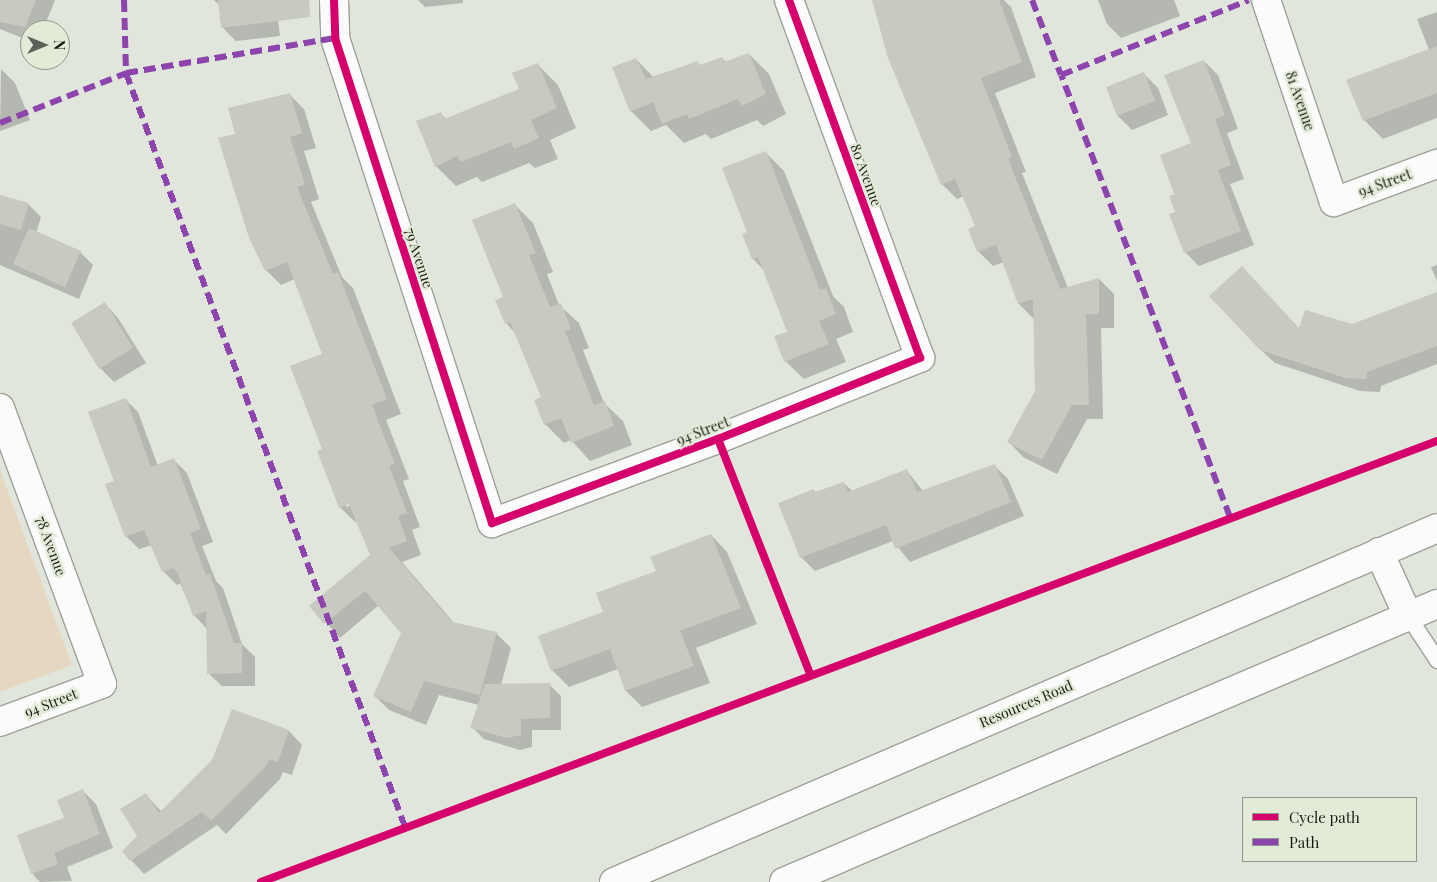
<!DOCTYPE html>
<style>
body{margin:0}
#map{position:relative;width:1437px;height:882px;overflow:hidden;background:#e1e6dc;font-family:"Playfair Display",serif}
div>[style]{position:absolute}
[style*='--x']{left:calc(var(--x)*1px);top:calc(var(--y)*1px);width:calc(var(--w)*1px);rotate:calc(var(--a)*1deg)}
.green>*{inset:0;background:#e6d8c0}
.shadow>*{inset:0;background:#0003}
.building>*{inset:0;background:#c8c9c1}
.roads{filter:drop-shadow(1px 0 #9da199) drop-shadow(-1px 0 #9da199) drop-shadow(0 1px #9da199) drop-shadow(0 -1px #9da199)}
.lane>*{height:15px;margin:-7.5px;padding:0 7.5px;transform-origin:7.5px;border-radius:7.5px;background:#fafbfa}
.street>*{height:28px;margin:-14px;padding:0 14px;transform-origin:14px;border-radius:14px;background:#fafbfa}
.secondary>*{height:28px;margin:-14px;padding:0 14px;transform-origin:14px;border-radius:14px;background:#fafbfa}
.quiet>*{height:6px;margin-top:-3px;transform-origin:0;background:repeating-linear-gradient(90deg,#8e44ad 0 12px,transparent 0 18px)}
.cycleway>*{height:8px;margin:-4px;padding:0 4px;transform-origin:4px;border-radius:4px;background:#d6006c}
span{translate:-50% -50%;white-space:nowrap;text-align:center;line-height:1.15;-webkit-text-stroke:4.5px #e1ebd7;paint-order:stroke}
.street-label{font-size:14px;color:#171a13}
.legend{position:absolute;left:1242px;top:797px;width:175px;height:65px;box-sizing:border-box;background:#e1ebd7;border:1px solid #909789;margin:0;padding:6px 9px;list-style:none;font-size:15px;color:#171a13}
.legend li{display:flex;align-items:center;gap:10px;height:25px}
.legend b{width:25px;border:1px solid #909789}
.north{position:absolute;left:20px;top:20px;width:50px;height:50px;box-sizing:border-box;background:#e1ebd7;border:1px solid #909789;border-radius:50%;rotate:90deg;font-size:14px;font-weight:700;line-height:20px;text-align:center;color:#171a13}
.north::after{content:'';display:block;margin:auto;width:18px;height:22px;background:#5e6159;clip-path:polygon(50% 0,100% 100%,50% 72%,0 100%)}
</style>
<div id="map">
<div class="green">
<div style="clip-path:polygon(0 470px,72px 665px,0 692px)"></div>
</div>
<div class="shadow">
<div style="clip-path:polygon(0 0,55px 0,43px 30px,30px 30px,30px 41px,0 29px)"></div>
<div style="clip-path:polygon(214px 0,276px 0,280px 36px,236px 41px,222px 27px,220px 6px)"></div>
<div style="clip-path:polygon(418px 0,463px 0,463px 3px,425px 7px)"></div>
<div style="clip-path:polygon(873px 0,1004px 0,1011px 7px,1036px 77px,995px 93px,1026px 172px,1022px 173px,1068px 288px,1099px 279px,1114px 294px,1114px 328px,1101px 328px,1103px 419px,1087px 419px,1057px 474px,1023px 457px,1009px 442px,1036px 391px,1034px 319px,1019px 304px,1004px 262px,993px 266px,978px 251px,977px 226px,964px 196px,957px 199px,942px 184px)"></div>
<div style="clip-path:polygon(1098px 0,1174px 0,1180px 16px,1121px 38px,1107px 24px)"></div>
<div style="clip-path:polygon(1437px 12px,1437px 118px,1383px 139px,1364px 120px,1429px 50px,1417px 19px)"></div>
<div style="clip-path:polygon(749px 54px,769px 74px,786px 114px,763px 126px,757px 120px,711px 139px,706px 134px,684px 143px,666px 125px,651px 131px,631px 111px,636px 59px,654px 78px,698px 63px,701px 66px,722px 58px,727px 63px)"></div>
<div style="clip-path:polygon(1204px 61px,1218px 75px,1238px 129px,1227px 133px,1244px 179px,1230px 184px,1254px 245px,1199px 266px,1186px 253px,1171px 215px,1177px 213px,1176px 195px,1193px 144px)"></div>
<div style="clip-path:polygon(538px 65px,558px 85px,576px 128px,550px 140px,558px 159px,535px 168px,529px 163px,482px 182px,477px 177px,456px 186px,436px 166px,441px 114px,446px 119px,521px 90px)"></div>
<div style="clip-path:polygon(1px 69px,15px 83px,30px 120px,0 131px)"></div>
<div style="clip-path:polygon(1144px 74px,1158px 88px,1168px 115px,1132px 130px,1118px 116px,1107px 88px)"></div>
<div style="clip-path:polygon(evenodd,289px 94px,304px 109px,316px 148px,304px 151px,319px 199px,311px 202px,342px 277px,353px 288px,401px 414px,386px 420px,409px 479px,403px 481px,420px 527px,412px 530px,421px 555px,402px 562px,454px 623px,496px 633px,511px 648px,501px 685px,549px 684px,561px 696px,561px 730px,532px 730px,532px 747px,520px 750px,484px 739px,472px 727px,479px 705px,439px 695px,426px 725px,389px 710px,375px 696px,402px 633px,379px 605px,340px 638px,311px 606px,371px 555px,358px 521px,355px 522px,340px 507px,324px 450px,324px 355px,295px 279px,281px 285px,266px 270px,236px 135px,289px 94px,356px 503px,346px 507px,346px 504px,356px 503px)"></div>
<div style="clip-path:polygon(766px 153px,784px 171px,833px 296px,844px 307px,853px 332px,836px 339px,846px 362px,804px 379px,785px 361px,788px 332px,764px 270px,753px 259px,743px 235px,749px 232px)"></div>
<div style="clip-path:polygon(0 201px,28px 204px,41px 217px,36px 233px,80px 252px,93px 265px,79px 299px,0 265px)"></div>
<div style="clip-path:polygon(515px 205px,533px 223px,553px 272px,547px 274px,559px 305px,579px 323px,589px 348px,583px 350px,604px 403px,623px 421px,632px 445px,590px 461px,571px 440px,564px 443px,545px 424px,542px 398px,515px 333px,506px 323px,504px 298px)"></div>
<div style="clip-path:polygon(1437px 265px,1437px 281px,1431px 267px)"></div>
<div style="clip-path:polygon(105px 304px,118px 318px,146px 363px,114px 382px,100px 368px)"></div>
<div style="clip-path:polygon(1437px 324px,1437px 364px,1381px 386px,1380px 392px,1360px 391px,1275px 363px,1260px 349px,1300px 329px)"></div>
<div style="clip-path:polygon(125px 399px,138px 412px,158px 466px,174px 460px,187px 473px,213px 542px,202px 546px,216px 581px,223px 588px,242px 644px,255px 657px,255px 686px,222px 686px,208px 673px,207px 629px,194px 615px,180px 583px,177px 585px,164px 572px,152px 545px,139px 549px,126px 536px,115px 481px)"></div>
<div style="clip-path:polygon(994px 465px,1008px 479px,1024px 516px,910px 562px,893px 541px,815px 571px,801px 557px,814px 490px,816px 493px,844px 483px,852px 491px,907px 471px,923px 491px)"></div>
<div style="clip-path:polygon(711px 535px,727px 552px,757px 624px,696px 648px,710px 683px,642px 707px,626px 691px,618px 669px,569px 687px,552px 670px,604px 613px)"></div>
<div style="clip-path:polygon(233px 710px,289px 731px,302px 745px,292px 775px,283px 772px,280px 779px,226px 834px,217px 825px,144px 874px,131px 860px,139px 836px,146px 795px,162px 812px,213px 761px)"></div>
<div style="clip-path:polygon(82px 790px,96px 804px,113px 848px,67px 867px,72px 881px,40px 882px,34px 876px,18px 836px,65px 818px)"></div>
</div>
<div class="building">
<div style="clip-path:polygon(0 0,36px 0,25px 27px,0 22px)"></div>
<div style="clip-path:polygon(218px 0,309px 0,310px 17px,221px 28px)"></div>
<div style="clip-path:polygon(872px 0,999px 0,1022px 62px,981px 78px,1012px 157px,1008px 159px,1060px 289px,1099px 278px,1099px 314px,1086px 314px,1089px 405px,1072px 405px,1042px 460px,1007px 442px,1035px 391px,1033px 299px,1018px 304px,996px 245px,977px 252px,968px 229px,975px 226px,955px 179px,941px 185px,888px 58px)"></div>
<div style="clip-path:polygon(1437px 46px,1437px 93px,1363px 121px,1346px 80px)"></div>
<div style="clip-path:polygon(749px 53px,766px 94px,742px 106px,738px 99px,689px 119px,687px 114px,662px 124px,653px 102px,630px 112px,612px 67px,636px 58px,646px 79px,698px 61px,700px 65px,722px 57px,724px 62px)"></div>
<div style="clip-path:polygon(1204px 60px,1225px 115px,1215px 119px,1231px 165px,1218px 170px,1241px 231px,1184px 253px,1169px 214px,1175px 212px,1169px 196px,1174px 194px,1160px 155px,1191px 143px,1164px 75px)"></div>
<div style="clip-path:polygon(538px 63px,557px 108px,531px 120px,539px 138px,514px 149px,511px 142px,461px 162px,457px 156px,435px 167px,416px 121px,441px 112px,444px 119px,519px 89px,512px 73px)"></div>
<div style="clip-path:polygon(1144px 72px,1155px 101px,1117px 116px,1106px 87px)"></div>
<div style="clip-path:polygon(290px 93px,302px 133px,290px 137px,305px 184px,297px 187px,333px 274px,338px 272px,387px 399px,372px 405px,395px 464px,389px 466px,407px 513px,398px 516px,407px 541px,389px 548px,452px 622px,497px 632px,480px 695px,424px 681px,411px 712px,373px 696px,401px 633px,365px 591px,324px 624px,309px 606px,370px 555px,349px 504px,339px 508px,317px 451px,322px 449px,290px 366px,322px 354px,287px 262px,265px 271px,249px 238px,218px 138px,235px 134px,228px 108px)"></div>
<div style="clip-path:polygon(766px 151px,820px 290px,826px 288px,836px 314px,819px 321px,829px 344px,784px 362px,774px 336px,787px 332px,758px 257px,752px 259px,742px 234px,747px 232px,722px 168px)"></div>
<div style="clip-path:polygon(0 195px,29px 203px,21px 230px,0 224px)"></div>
<div style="clip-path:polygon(515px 203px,536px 253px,529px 255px,550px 307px,561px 303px,571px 329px,565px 331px,594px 405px,605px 401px,614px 426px,571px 443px,561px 418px,544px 425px,534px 400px,541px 397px,510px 322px,505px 324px,495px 300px,503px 297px,472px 220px)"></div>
<div style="clip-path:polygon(29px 228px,81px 251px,65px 287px,13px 264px)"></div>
<div style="clip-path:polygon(1242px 266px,1299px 328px,1305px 310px,1352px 324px,1437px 292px,1437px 346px,1367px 372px,1367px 379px,1345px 378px,1260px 350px,1209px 296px)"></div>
<div style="clip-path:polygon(105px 302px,133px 348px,99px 369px,71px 323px)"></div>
<div style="clip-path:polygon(126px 398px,151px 467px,174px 458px,201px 529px,190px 533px,206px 575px,210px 574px,234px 643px,242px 643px,242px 673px,207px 674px,206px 611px,193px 616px,178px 574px,173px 568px,162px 572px,144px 530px,125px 537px,105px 484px,114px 481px,88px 412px)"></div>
<div style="clip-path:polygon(995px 464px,1011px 502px,895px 549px,886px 525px,800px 558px,778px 503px,814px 489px,815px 492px,844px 482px,848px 492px,907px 469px,917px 492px)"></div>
<div style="clip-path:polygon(711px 534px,741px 608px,680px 631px,694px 666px,625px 691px,610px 649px,551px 671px,538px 636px,603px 612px,596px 593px,656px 571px,650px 557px)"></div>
<div style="clip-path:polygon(550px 683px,550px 718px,521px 719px,521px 735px,507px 738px,470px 728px,485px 684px)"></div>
<div style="clip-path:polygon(232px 709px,289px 730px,278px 762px,269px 759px,266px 766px,211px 821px,202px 812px,130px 861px,122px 851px,137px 836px,120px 809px,146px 793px,159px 813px,212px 760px)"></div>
<div style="clip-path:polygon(83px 789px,100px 834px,54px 853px,58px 864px,31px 874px,17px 835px,64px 818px,57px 800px)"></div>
</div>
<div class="roads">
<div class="lane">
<div style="--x:1408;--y:616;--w:53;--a:56.6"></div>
</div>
<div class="street">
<div style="--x:334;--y:0;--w:38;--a:88"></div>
<div style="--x:335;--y:38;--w:510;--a:72.06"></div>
<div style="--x:492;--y:523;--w:241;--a:-20.4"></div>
<div style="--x:718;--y:439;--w:218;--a:-21.9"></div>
<div style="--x:920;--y:358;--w:381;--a:-110.1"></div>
<div style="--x:1266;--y:0;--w:213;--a:71.4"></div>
<div style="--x:1334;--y:202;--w:110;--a:-20.3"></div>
<div style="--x:0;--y:408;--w:294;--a:69.7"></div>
<div style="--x:102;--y:684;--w:109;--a:159.6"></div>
</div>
<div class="secondary">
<div style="--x:1379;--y:552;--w:70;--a:65.6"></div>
<div style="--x:614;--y:882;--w:896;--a:-23.27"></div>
<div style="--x:784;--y:882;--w:710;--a:-23.06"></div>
</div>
</div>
<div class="quiet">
<div style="--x:124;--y:0;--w:73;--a:88.4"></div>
<div style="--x:126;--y:73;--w:804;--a:69.69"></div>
<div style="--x:1032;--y:0;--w:80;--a:68.9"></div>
<div style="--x:0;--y:123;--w:136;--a:-21.6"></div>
<div style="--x:126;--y:73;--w:212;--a:-9.5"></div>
<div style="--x:1230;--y:517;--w:473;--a:-110.9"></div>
<div style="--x:1061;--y:75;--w:202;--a:-21.7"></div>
</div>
<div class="cycleway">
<div style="--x:334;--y:0;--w:38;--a:88"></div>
<div style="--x:335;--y:38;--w:510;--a:72.06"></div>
<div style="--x:492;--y:523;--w:241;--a:-20.4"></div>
<div style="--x:718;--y:439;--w:218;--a:-21.9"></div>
<div style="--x:920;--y:358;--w:381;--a:-110.1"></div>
<div style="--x:718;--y:439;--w:252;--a:68.6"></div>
<div style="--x:261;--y:882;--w:1256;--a:-20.56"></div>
</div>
<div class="street-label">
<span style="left:1300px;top:101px;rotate:71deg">81 Avenue</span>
<span style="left:866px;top:175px;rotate:70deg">80 Avenue</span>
<span style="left:1385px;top:183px;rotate:-20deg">94 Street</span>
<span style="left:419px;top:258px;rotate:72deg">79 Avenue</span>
<span style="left:703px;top:431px;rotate:-21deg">94 Street</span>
<span style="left:51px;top:546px;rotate:70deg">78 Avenue</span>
<span style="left:51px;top:703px;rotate:-21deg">94 Street</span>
<span style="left:1026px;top:704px;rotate:-23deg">Resources Road</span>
</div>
<ul class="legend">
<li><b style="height:6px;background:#d6006c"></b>Cycle path</li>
<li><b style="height:6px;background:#8e44ad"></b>Path</li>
</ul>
<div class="north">N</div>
</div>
